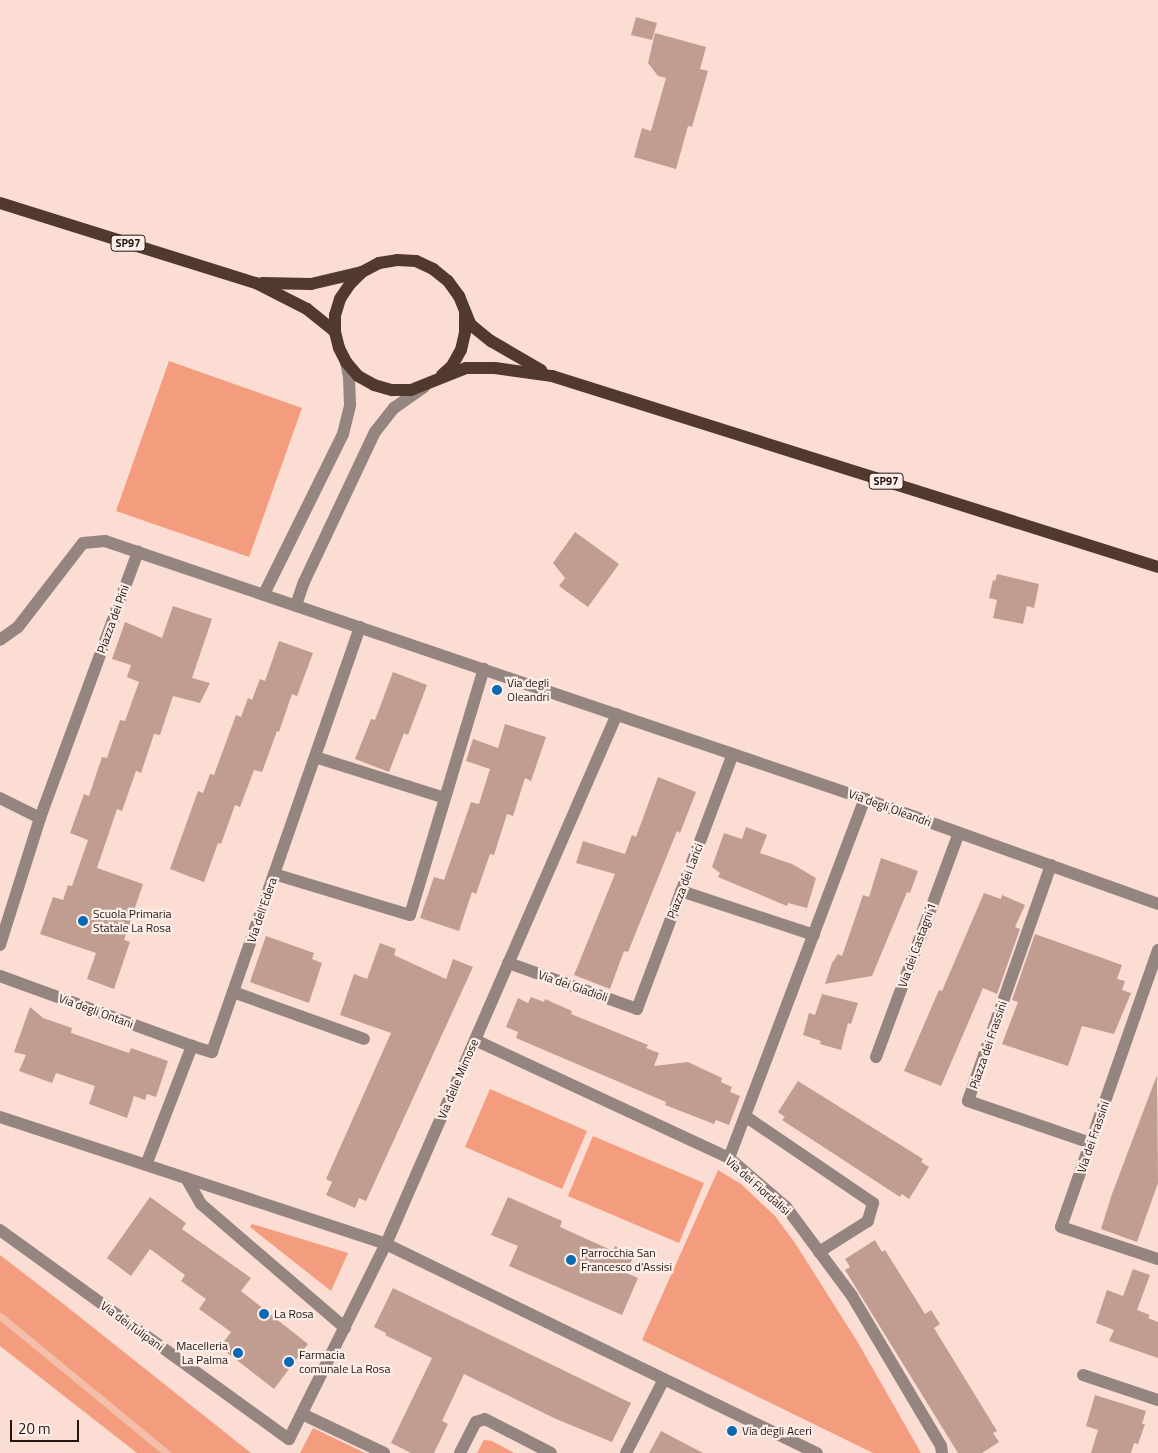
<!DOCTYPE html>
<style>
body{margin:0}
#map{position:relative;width:1158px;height:1453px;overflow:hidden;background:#fbddd3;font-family:"Titillium Web",sans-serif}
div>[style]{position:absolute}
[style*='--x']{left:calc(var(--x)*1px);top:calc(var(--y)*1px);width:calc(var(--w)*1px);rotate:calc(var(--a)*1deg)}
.green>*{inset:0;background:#f39d7e}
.stream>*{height:7px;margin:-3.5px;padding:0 3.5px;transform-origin:3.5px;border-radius:3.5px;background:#f5beaa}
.building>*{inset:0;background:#c09d90}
.minor>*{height:12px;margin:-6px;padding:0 6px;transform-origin:6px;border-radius:6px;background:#958580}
.major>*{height:12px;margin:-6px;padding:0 6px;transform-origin:6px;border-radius:6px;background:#523930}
.dots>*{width:14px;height:14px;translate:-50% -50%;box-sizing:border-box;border:2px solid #fdeee9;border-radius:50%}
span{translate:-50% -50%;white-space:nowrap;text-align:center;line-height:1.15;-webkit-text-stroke:4.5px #fdeee9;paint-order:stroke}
.shield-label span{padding:1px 4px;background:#fdeee9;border:1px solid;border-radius:4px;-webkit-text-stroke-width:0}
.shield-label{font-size:11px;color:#241712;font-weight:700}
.street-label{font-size:12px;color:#241712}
.poi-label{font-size:12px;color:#241712}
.left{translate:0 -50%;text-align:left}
.right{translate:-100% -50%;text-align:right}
.scale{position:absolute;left:10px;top:1420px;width:69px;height:22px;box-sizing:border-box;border:2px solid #241712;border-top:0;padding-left:6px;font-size:15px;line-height:18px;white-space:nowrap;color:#241712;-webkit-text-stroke:4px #fdeee9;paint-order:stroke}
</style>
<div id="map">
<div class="green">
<div style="clip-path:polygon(169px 361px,302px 408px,249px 557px,116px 511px)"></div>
<div style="clip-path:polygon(490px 1089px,587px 1131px,562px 1189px,465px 1147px)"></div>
<div style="clip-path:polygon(593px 1136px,704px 1183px,679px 1243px,568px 1196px)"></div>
<div style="clip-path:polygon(718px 1170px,741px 1184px,775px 1216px,795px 1243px,857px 1341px,921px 1453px,873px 1453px,642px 1340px)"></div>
<div style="clip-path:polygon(252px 1224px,348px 1253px,331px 1291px,250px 1227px)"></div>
<div style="clip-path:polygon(0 1255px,61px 1302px,251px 1453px,137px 1453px,0 1346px)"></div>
<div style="clip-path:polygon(313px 1428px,365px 1453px,300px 1453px)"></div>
<div style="clip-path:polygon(484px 1440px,492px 1441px,514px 1453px,477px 1453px)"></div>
</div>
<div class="stream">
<div style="--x:0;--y:1316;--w:216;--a:39.4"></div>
</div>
<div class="building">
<div style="clip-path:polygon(636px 17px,657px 23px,652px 40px,631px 35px)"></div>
<div style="clip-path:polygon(655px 33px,706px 47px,700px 69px,708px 71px,692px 127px,688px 126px,676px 169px,634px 157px,642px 128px,651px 131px,666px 78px,658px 76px,648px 63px)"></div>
<div style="clip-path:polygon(575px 532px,619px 564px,588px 607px,559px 586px,565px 578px,553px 563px)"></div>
<div style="clip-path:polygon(997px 574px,1039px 584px,1034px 608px,1027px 606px,1023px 624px,993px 618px,997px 600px,989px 598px,993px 580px,995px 581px)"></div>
<div style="clip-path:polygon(173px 606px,212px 619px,192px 678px,210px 683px,200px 703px,173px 696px,160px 735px,154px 734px,141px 773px,136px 771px,122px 811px,117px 809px,97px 868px,143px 884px,124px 940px,130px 942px,114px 989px,87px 979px,96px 953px,40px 934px,53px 897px,63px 900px,68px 885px,72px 886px,88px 840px,70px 833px,84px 794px,89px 796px,102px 757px,107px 758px,120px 720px,125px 721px,139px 682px,127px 677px,131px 665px,112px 659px,125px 622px,162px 638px)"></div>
<div style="clip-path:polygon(279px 641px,313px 653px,297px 696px,292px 694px,279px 732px,277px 731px,262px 772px,254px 770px,240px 807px,235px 805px,221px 844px,218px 843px,204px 882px,170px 869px,198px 791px,203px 793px,210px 774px,214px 775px,236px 715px,241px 717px,248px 698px,252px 700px,260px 679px,265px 681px)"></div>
<div style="clip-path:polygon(393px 672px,427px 685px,408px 735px,404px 733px,389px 772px,355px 759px,371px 719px,375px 720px)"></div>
<div style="clip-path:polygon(505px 724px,546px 737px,531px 781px,525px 778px,513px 816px,507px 814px,494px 855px,490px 854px,476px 894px,472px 892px,459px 931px,420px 918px,434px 877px,444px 880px,471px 802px,479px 804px,490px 769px,466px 761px,473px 739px,498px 748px)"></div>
<div style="clip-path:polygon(658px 777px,696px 792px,680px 833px,677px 831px,628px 952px,624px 951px,610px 989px,574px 975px,615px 874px,576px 863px,583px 841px,625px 854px,632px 835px,636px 837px)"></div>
<div style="clip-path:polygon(746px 827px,767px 835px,760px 853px,792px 864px,816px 878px,807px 908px,788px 903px,787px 906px,718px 877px,720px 873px,712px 867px,724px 833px,742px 839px)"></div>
<div style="clip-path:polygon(881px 858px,918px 871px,910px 893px,907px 892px,872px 976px,825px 984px,832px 963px,838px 954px,842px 956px,863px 895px,869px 897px)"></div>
<div style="clip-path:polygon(984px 893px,1001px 899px,1002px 895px,1025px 905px,1015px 927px,1020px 929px,997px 994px,983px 988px,941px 1086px,904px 1071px,939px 990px,942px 991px)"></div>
<div style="clip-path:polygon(1035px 934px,1122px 965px,1117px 979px,1125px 981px,1122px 990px,1131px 993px,1114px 1034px,1082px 1026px,1068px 1066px,1002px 1044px,1018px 1002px,1012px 1000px)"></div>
<div style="clip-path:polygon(266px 936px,314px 953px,312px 959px,322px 963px,309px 1003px,250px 982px)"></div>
<div style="clip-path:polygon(380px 943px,396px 949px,394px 955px,446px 979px,453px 959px,473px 967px,366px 1201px,359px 1198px,355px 1208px,326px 1195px,332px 1182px,326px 1179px,391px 1033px,340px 1015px,354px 974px,367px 979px)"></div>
<div style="clip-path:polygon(822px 994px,858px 1003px,851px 1024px,848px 1023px,841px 1050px,820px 1044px,821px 1041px,803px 1035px,809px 1013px,815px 1015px)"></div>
<div style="clip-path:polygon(531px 997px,544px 1002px,545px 999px,572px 1011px,571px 1014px,648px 1045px,646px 1048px,659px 1053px,654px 1066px,688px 1062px,722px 1078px,721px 1082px,732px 1087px,730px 1092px,740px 1096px,729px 1125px,716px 1120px,714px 1124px,665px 1105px,666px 1102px,516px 1038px,518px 1032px,506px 1027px,518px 998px,528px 1003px)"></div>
<div style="clip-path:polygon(30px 1007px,43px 1018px,72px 1028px,71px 1033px,129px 1053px,131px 1048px,168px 1061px,156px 1097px,147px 1094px,145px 1100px,134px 1096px,127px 1118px,89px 1104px,95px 1086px,56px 1073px,52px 1083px,19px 1071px,26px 1055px,14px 1052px)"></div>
<div style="clip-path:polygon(1157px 1075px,1158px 1183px,1137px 1242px,1101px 1229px,1112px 1194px)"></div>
<div style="clip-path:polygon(798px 1081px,923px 1159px,921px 1162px,929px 1167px,909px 1199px,902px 1194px,900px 1197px,782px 1120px,785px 1117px,778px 1112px)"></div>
<div style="clip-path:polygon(150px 1197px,186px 1223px,182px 1229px,251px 1278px,241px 1291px,308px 1344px,274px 1389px,220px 1347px,231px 1332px,199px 1309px,206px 1299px,181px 1281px,185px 1275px,150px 1249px,131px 1276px,107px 1258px)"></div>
<div style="clip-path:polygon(508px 1197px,562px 1221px,560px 1227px,613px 1251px,615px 1246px,634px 1255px,626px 1273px,638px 1278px,622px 1315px,509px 1266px,518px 1246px,491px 1235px)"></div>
<div style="clip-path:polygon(875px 1240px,882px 1252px,885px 1250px,925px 1314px,931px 1310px,940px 1324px,934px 1328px,997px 1431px,993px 1433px,999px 1442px,982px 1453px,958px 1453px,845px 1270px,850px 1267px,845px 1259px)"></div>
<div style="clip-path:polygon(1133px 1269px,1150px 1275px,1137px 1310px,1150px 1315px,1148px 1318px,1158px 1322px,1158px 1358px,1109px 1341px,1114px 1330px,1096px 1323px,1107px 1290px,1123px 1296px)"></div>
<div style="clip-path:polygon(393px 1288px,631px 1403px,612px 1442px,556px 1419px,464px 1374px,442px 1421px,448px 1424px,434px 1453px,411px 1453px,391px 1443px,432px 1358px,385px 1335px,386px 1333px,374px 1327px)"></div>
<div style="clip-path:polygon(1095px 1395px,1146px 1411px,1142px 1424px,1145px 1424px,1138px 1444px,1134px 1443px,1131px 1453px,1091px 1453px,1098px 1430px,1086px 1426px)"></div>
<div style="clip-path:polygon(661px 1431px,703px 1453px,649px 1453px)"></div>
</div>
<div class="minor">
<div style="--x:264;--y:594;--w:178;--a:-63.7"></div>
<div style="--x:343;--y:434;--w:30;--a:-76"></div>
<div style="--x:350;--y:405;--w:28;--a:-92"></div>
<div style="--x:349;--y:377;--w:15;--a:-101"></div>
<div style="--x:296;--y:605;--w:24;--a:-71"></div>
<div style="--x:304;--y:582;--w:166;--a:-64.7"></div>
<div style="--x:375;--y:432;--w:31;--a:-52"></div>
<div style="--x:394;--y:408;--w:37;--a:-35"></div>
<div style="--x:0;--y:640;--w:22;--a:-36"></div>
<div style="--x:18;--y:627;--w:106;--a:-52.3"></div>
<div style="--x:83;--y:543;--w:22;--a:-5"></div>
<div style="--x:105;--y:541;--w:803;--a:18.75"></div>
<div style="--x:865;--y:799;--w:311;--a:19.7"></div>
<div style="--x:315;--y:757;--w:136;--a:17.5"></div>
<div style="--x:0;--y:798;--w:45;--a:26.6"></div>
<div style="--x:1051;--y:865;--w:250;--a:109.4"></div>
<div style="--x:968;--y:1101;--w:130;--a:18.9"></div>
<div style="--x:274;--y:874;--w:142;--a:16.8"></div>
<div style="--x:410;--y:915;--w:257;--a:-73.3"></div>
<div style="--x:681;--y:891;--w:140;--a:18.3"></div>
<div style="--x:0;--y:945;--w:133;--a:-72.5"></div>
<div style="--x:40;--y:818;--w:284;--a:-69.8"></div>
<div style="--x:1158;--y:950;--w:293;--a:109.3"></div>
<div style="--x:1061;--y:1227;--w:102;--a:18.3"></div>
<div style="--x:508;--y:963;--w:137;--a:19.6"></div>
<div style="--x:637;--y:1009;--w:272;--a:-69.4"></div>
<div style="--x:0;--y:976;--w:204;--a:20"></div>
<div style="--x:233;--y:992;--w:139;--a:19.7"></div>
<div style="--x:475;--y:1040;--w:280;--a:24.9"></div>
<div style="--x:729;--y:1158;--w:75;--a:40.7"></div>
<div style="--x:786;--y:1207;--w:111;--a:53.4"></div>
<div style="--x:852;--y:1296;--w:174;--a:59.3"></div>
<div style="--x:941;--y:1446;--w:7;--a:82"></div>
<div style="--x:876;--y:1057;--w:239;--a:-69.7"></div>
<div style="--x:745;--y:1116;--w:155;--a:34.2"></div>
<div style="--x:873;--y:1203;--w:19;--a:106"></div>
<div style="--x:868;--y:1221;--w:58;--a:147.7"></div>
<div style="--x:0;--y:1117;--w:406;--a:18.2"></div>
<div style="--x:386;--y:1244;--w:479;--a:25.9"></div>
<div style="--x:729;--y:1158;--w:384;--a:-69.3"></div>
<div style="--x:146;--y:1165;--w:128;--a:-68.9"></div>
<div style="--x:192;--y:1046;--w:21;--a:17"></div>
<div style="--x:212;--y:1052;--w:450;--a:-70.8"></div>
<div style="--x:186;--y:1178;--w:30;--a:60"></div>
<div style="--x:201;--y:1204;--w:190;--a:40.7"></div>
<div style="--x:0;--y:1230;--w:357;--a:35.9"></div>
<div style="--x:289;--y:1439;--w:218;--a:-63.6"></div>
<div style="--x:386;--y:1244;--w:578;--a:-66.45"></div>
<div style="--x:1083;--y:1375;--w:79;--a:18.4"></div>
<div style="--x:302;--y:1414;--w:91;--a:25.4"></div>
<div style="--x:460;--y:1453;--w:35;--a:-63"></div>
<div style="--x:476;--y:1422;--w:9;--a:-18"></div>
<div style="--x:485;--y:1419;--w:74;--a:27.3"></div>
<div style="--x:626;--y:1453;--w:83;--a:-62.8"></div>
</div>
<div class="major">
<div style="--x:0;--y:203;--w:268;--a:17.4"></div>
<div style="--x:256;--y:283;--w:57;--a:27"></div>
<div style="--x:307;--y:309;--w:36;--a:39"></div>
<div style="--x:362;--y:272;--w:17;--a:135"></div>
<div style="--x:350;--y:284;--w:18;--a:124"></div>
<div style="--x:340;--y:299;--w:17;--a:107"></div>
<div style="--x:335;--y:315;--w:17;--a:90"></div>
<div style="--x:335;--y:332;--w:16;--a:76"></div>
<div style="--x:339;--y:348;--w:16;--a:63"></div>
<div style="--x:346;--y:362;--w:18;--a:49"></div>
<div style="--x:358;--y:376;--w:18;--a:29"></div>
<div style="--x:374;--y:385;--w:19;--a:16"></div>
<div style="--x:392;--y:390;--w:19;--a:0"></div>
<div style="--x:411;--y:390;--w:59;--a:-21.8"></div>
<div style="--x:466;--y:368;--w:29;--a:0"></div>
<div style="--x:495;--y:368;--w:58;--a:8"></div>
<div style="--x:552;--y:376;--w:635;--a:17.49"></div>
<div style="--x:262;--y:283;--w:49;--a:1.2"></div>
<div style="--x:311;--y:284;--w:52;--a:-13.2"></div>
<div style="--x:362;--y:272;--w:19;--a:-28"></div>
<div style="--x:379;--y:263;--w:18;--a:-9"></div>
<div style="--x:397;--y:260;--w:19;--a:3"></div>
<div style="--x:416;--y:261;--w:19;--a:25"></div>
<div style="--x:433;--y:269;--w:19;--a:39"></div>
<div style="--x:448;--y:281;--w:19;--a:54"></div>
<div style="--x:459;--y:296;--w:31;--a:68"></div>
<div style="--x:471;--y:325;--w:26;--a:39"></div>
<div style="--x:491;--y:341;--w:58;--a:30.1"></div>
<div style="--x:442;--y:375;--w:13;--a:-42"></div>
<div style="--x:452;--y:366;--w:18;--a:-61"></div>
<div style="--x:461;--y:350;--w:18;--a:-77"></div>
<div style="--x:465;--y:332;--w:18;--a:-90"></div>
</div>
<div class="dots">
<div style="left:497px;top:690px;background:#0869b5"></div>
<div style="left:83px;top:921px;background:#0869b5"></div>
<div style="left:571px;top:1260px;background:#0869b5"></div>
<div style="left:264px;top:1314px;background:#0869b5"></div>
<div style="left:238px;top:1353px;background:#0869b5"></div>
<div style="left:289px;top:1362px;background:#0869b5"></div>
<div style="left:732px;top:1431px;background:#0869b5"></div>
</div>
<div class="shield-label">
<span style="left:128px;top:243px">SP97</span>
<span style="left:886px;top:481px">SP97</span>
</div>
<div class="street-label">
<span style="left:113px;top:619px;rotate:-70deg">Piazza dei Pini</span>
<span style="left:890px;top:808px;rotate:20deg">Via degli Oleandri</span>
<span style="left:685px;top:881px;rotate:-69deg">Piazza dei Larici</span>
<span style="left:262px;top:910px;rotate:-71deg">Via dell'Edera</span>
<span style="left:917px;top:945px;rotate:-70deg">Via dei Castagni 1</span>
<span style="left:573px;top:986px;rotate:19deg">Via dei Gladioli</span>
<span style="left:96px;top:1011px;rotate:20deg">Via degli Ontani</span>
<span style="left:988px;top:1045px;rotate:-71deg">Piazza dei Frassini</span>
<span style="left:458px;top:1079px;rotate:-67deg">Via delle Mimose</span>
<span style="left:1093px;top:1137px;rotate:-71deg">Via dei Frassini</span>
<span style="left:758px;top:1186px;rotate:41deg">Via dei Fiordalisi</span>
<span style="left:132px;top:1326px;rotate:36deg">Via dei Tulipani</span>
</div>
<div class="poi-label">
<span class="left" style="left:507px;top:690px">Via degli<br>Oleandri</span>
<span class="left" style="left:93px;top:921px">Scuola Primaria<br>Statale La Rosa</span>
<span class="left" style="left:581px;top:1260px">Parrocchia San<br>Francesco d'Assisi</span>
<span class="left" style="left:274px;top:1314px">La Rosa</span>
<span class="right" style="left:228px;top:1353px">Macelleria<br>La Palma</span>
<span class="left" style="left:299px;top:1362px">Farmacia<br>comunale La Rosa</span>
<span class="left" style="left:742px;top:1431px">Via degli Aceri</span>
</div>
<div class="scale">20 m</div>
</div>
